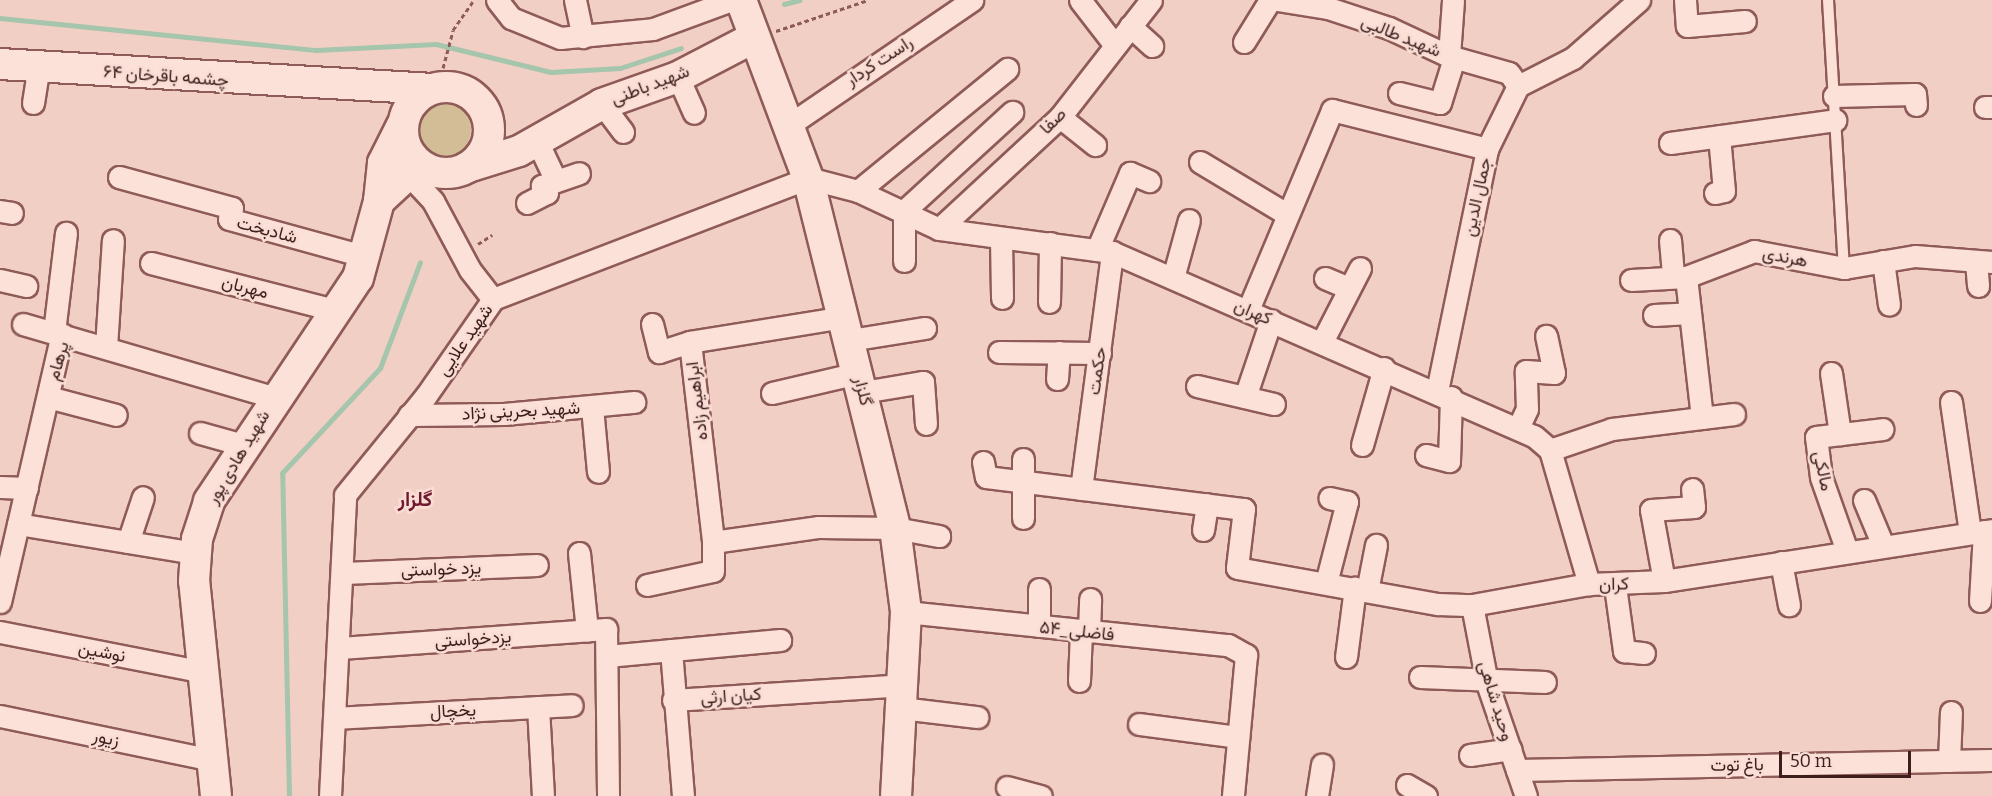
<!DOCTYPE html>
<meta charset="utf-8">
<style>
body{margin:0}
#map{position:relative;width:1992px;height:796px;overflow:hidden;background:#f2cfc4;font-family:Bitter,Vazirmatn,serif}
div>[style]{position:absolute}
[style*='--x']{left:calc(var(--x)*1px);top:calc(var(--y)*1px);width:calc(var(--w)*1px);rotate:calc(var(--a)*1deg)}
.green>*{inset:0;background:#d2bd96}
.round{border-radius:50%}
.stream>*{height:5px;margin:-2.5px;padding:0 2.5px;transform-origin:2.5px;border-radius:2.5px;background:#a6c5ad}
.path>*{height:3px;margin-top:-1.5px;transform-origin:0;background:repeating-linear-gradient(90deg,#8f5b58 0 4.5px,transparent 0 7.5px)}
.roads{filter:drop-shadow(2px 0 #8f5b58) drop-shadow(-2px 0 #8f5b58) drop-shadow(0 2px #8f5b58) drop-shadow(0 -2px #8f5b58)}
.lane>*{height:10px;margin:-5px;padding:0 5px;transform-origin:5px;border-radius:5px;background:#fce1d8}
.street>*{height:21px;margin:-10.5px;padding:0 10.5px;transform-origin:10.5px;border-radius:10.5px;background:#fce1d8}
.secondary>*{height:30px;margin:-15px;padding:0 15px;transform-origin:15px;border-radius:15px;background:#fce1d8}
.secondary>.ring{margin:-15px;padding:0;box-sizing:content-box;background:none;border:30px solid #fce1d8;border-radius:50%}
span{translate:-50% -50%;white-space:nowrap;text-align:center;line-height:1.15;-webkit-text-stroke:5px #f9ddd4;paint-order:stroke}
.street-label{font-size:18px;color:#3e1e1d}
.neighbourhood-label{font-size:20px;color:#6f182f;font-weight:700}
.scale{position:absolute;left:1779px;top:751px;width:132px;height:27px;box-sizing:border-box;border:3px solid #3e1e1d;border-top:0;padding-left:8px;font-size:18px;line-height:21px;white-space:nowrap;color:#3e1e1d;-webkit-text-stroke:4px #f9ddd4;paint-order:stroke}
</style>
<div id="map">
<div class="green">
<div class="round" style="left:409px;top:98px;width:62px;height:62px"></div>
</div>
<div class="stream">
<div style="--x:784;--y:4;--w:16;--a:-14"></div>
<div style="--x:0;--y:18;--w:318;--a:5.8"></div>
<div style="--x:316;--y:50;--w:120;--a:-2.9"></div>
<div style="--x:436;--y:44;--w:118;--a:13.7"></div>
<div style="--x:551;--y:72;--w:69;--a:-3.3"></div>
<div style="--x:620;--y:68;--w:64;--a:-18.2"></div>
<div style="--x:289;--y:796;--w:323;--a:-91.2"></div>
<div style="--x:282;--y:473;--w:144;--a:-47"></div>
<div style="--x:380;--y:368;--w:113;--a:-69.3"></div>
</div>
<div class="path">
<div style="--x:776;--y:31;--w:97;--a:-18.6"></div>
<div style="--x:443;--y:68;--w:39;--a:-75"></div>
<div style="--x:453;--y:30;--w:37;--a:-55"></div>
<div style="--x:478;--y:244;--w:17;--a:-33"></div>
</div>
<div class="roads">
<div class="lane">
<div style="--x:1828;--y:0;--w:268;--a:86.6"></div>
</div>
<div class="street">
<div style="--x:497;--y:0;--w:23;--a:52"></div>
<div style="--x:511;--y:18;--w:53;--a:22.2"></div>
<div style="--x:560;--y:38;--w:93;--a:-5.5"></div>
<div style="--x:653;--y:29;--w:84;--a:-20.2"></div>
<div style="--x:575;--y:0;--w:38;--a:78"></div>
<div style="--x:1080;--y:0;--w:56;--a:52.3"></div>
<div style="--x:1277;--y:0;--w:52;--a:8.9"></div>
<div style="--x:1328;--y:8;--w:64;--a:18.2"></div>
<div style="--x:1389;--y:28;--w:66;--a:25"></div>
<div style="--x:1449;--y:56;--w:62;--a:15.8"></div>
<div style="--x:1509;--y:73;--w:16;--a:55"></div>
<div style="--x:1685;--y:0;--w:26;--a:86"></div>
<div style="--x:1687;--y:26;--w:58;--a:-4.9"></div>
<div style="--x:1130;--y:26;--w:30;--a:42"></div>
<div style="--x:1244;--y:42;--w:49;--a:-58.2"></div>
<div style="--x:1449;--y:56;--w:56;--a:-85.9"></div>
<div style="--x:678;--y:77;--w:39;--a:66"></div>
<div style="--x:1399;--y:93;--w:42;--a:13.7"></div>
<div style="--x:1440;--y:103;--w:47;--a:-72.7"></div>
<div style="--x:1834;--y:96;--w:81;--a:-1.4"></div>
<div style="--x:1915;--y:94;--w:11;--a:85"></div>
<div style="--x:33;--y:103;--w:36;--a:-81"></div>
<div style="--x:602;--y:104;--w:35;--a:53"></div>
<div style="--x:1985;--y:107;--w:7;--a:0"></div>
<div style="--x:1060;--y:117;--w:45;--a:38.7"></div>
<div style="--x:789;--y:125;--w:222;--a:-34.3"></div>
<div style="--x:537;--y:141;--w:44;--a:64.6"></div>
<div style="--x:1670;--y:143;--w:167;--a:-7.9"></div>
<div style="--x:1200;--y:162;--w:99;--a:31"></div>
<div style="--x:408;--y:174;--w:37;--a:47"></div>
<div style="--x:433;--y:201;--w:78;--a:61.8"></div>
<div style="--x:470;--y:270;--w:37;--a:52"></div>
<div style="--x:119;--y:177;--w:117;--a:15.3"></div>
<div style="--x:232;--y:208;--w:11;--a:105"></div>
<div style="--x:229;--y:219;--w:136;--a:15.4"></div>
<div style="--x:858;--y:191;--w:193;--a:-39.3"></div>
<div style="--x:1715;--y:193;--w:9;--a:-13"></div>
<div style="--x:1724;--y:191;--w:55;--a:-95.2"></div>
<div style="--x:527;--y:203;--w:22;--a:-27"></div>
<div style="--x:547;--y:193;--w:9;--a:-126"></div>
<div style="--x:542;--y:186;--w:39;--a:-19"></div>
<div style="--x:0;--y:211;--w:12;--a:9"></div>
<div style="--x:939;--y:229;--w:165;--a:-42.8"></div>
<div style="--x:1060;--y:117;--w:148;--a:-52.1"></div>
<div style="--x:1001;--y:239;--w:59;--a:89"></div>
<div style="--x:1670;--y:240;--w:34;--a:85"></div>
<div style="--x:1097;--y:250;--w:84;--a:-66.8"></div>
<div style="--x:1130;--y:173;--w:21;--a:23"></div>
<div style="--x:904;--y:261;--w:50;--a:-90"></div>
<div style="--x:904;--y:211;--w:147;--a:-42.5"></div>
<div style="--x:1883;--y:261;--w:44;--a:82.2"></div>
<div style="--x:1976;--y:262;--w:24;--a:85"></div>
<div style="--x:151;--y:263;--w:193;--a:14.4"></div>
<div style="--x:1686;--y:277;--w:73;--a:-20.9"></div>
<div style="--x:1754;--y:251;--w:92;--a:10.7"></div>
<div style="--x:1844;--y:268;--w:72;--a:-9.6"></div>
<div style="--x:1915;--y:256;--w:77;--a:4.5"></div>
<div style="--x:1686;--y:277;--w:142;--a:83.5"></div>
<div style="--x:1173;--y:278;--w:60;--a:-74.6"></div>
<div style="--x:1325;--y:278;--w:23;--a:23"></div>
<div style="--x:0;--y:280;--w:27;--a:13"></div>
<div style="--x:1631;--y:280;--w:55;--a:-3.1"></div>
<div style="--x:1049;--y:302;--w:59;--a:-89"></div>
<div style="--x:1248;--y:310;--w:217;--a:-67.2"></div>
<div style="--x:1332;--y:110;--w:160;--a:14.1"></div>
<div style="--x:1654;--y:315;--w:36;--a:-3"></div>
<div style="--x:844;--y:317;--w:156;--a:170.8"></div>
<div style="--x:690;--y:342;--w:201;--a:83.4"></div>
<div style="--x:713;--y:542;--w:107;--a:-8.1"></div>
<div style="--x:819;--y:527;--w:76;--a:0.8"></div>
<div style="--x:895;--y:528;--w:45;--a:10.3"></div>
<div style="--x:23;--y:324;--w:264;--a:16.3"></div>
<div style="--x:652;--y:324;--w:29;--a:76"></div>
<div style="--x:659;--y:352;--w:33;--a:-18"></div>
<div style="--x:54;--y:332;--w:100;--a:-83.1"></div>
<div style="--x:850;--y:340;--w:76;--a:-9.1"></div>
<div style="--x:1322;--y:342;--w:83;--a:-62.8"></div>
<div style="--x:106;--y:347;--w:107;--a:-86.3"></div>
<div style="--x:999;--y:352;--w:101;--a:0.6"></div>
<div style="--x:1831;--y:373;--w:62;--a:81.6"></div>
<div style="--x:1057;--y:379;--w:27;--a:-86"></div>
<div style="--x:1197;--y:386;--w:79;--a:13.2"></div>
<div style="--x:1437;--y:391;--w:247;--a:-78.3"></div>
<div style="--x:1487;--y:149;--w:70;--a:-63.8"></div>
<div style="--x:1518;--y:86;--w:62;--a:-27"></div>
<div style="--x:1573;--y:58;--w:88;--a:-41.3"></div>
<div style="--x:863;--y:392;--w:61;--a:-9.5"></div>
<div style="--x:923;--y:382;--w:42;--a:85.9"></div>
<div style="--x:772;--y:393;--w:88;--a:-13.1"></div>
<div style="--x:48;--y:397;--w:70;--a:14.8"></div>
<div style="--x:1245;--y:397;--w:81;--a:-71.3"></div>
<div style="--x:1951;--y:402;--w:132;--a:81.7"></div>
<div style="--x:592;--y:407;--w:65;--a:84.7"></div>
<div style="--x:409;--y:415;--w:95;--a:-0.6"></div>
<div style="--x:504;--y:414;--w:131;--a:-5.3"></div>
<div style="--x:1518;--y:428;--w:21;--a:-65"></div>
<div style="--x:1527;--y:409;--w:38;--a:-92"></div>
<div style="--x:1526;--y:371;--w:28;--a:4"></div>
<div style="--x:1554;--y:373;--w:38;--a:-102"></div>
<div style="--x:200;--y:433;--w:45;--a:15.6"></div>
<div style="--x:1362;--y:445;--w:80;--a:-74.1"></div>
<div style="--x:1550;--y:450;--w:65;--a:-18.7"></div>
<div style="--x:1612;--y:429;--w:123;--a:-7"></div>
<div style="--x:1426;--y:455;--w:24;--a:15"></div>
<div style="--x:1449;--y:461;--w:64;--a:-88.2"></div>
<div style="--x:1023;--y:459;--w:59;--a:90"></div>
<div style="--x:983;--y:462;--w:15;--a:79"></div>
<div style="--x:986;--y:477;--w:260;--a:7.1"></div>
<div style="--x:1244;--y:509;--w:59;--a:96.8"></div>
<div style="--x:1237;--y:568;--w:204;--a:10.2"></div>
<div style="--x:1438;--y:604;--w:34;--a:2"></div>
<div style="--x:1472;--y:605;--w:119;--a:-10.2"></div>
<div style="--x:1589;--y:584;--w:75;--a:-2.3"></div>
<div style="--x:1664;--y:581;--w:332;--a:-8.8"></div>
<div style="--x:0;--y:487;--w:27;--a:2"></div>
<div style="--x:1081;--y:489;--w:239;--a:-82.5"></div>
<div style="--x:1864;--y:500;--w:47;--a:67.3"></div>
<div style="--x:18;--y:524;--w:180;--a:9.3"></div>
<div style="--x:1203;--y:530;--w:26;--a:-81"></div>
<div style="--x:128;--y:542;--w:47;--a:-71.6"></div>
<div style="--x:1847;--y:551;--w:78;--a:-109.4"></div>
<div style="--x:1821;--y:477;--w:40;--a:-97.1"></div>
<div style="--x:1816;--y:437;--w:67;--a:-6.8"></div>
<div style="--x:579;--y:553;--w:78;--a:84.1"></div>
<div style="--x:1781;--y:562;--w:44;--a:79.5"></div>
<div style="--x:344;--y:573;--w:193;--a:-2.4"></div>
<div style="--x:1664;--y:581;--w:72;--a:-100.4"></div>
<div style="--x:1651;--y:510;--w:43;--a:-4"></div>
<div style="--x:1694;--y:507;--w:18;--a:-96"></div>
<div style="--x:1326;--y:583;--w:84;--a:-75.5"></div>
<div style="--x:1347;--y:502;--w:18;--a:-167"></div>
<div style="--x:647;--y:585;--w:67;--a:-12"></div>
<div style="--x:713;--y:571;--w:29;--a:-90"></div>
<div style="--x:1615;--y:586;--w:66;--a:82.1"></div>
<div style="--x:1624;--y:651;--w:20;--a:6"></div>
<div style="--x:1367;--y:591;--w:47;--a:-78.9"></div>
<div style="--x:1980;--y:601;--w:70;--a:-86.7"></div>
<div style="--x:0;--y:602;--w:275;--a:-77"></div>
<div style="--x:1472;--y:605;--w:79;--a:79.1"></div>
<div style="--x:1487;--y:683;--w:120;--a:71"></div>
<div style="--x:906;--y:612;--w:324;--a:5.9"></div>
<div style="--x:1228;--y:645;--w:21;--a:29"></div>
<div style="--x:1246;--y:655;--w:142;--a:95.3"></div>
<div style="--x:1039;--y:626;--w:37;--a:-90"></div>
<div style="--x:0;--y:632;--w:208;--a:11.1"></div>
<div style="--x:1089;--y:632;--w:33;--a:-88"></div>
<div style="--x:340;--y:648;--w:267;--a:-4.1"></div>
<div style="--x:606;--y:629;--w:167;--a:89.3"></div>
<div style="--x:671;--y:650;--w:146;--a:85.3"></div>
<div style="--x:607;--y:656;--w:174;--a:-5.3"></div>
<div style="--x:1346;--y:657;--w:70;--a:-82.6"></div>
<div style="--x:1420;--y:677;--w:125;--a:2.3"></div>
<div style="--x:1079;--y:681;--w:50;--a:-87.7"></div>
<div style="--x:673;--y:700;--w:229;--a:-3.7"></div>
<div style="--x:538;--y:707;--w:89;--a:86.8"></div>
<div style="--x:901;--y:708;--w:77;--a:6.8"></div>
<div style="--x:0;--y:716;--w:217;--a:11.7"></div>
<div style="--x:335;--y:718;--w:237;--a:-3.1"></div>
<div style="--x:1139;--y:724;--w:100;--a:7.5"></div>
<div style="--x:1470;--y:755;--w:41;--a:-8.3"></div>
<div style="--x:1949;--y:761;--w:49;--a:-87.7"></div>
<div style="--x:1517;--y:770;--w:475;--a:-1.2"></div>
<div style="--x:1407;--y:785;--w:22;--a:30"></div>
<div style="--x:1007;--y:787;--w:35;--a:15"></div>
<div style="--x:330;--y:796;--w:301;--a:-87.1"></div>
<div style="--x:345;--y:495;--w:127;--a:-50.8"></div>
<div style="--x:425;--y:397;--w:119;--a:-55.2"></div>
<div style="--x:493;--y:299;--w:337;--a:-21"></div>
<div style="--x:808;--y:178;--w:52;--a:14.6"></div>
<div style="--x:858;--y:191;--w:89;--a:25.1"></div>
<div style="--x:939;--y:229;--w:175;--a:7.6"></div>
<div style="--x:1112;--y:252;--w:460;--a:23.6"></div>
<div style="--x:1534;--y:436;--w:21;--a:41"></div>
<div style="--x:1550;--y:450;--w:140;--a:73.8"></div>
<div style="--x:1317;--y:796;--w:32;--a:-81"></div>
</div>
<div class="secondary">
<div style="--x:741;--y:0;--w:190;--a:69.4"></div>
<div style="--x:808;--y:178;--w:361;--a:76"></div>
<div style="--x:895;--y:528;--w:85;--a:82.5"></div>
<div style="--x:906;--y:612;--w:184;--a:93.1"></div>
<div style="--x:0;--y:64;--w:432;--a:3.3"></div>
<div class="ring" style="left:403px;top:87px;width:56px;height:56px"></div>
<div style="--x:468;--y:167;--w:53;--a:-17.4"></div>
<div style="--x:519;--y:151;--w:95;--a:-29.5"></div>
<div style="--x:602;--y:104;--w:81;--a:-19.6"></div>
<div style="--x:678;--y:77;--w:82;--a:-27.5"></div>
<div style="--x:379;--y:201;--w:38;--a:-84"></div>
<div style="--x:383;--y:163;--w:42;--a:-63.4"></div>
<div style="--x:216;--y:796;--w:216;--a:-95.8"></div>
<div style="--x:194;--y:581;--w:42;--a:-85.9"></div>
<div style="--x:197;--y:539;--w:40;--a:-72"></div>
<div style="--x:209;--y:501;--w:268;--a:-56.3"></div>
<div style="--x:358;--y:278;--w:80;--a:-74.7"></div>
<div style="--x:379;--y:201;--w:54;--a:-42.8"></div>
</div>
</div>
<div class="street-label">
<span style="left:1401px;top:36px;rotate:22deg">شهید طالبی</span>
<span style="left:879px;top:61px;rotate:-33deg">راست کردار</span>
<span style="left:166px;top:76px;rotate:4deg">چشمه باقرخان ۶۴</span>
<span style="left:650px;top:85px;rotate:-21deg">شهید باطنی</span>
<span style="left:1053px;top:121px;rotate:-45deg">صفا</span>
<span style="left:1477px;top:197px;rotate:-78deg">جمال الدین</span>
<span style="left:267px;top:230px;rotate:15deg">شادبخت</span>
<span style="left:1785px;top:257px;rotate:11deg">هرندی</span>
<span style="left:245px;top:287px;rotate:14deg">مهربان</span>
<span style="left:1253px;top:312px;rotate:23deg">کهران</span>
<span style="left:465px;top:340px;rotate:-55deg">شهید علایی</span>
<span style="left:58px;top:361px;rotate:-74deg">پرهام</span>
<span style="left:1097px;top:371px;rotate:-82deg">حکمت</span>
<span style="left:863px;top:391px;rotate:76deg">گلزار</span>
<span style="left:697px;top:401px;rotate:-97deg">ابراهیم زاده</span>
<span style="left:521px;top:411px;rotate:-3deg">شهید بحرینی نژاد</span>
<span style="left:238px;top:457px;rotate:-59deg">شهید هادی پور</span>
<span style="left:1823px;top:471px;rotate:78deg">مالکی</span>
<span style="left:441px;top:569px;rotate:-2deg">یزد خواستی</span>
<span style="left:1614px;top:584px;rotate:-1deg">کران</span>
<span style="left:1077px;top:631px;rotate:6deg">۵۴_فاضلی</span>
<span style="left:473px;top:639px;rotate:-4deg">یزدخواستی</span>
<span style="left:102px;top:652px;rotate:11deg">نوشین</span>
<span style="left:731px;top:696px;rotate:-4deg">کیان ارثی</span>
<span style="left:1496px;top:701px;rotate:73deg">وحید شاهی</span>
<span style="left:453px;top:711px;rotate:-3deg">یخچال</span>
<span style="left:106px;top:738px;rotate:12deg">زیور</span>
<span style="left:1737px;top:765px;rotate:-1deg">باغ توت</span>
</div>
<div class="neighbourhood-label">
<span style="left:415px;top:499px">گلزار</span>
</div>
<div class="scale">50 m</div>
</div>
